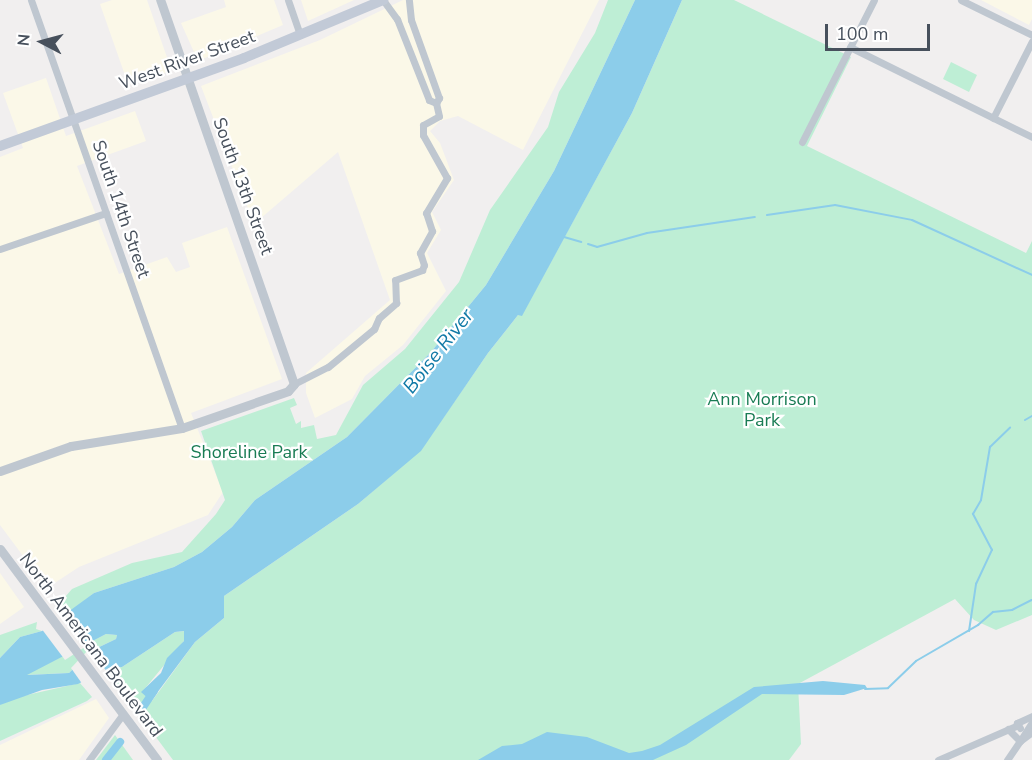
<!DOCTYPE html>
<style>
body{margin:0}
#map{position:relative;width:1032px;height:760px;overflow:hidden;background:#f1efef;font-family:"Nunito Sans",sans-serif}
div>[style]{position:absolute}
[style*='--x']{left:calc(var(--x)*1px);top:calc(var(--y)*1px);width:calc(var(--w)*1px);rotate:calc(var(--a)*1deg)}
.commercial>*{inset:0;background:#fbf8e8}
.green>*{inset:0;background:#beeed5}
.water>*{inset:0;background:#8ccdea}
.pier>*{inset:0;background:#f1efef}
.stream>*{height:2px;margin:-1px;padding:0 1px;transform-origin:1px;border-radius:1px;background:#8ccdea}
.canal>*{height:8px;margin:-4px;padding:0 4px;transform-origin:4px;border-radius:4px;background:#8ccdea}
.minor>*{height:7px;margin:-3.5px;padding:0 3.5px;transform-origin:3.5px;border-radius:3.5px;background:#bfc7d0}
.tertiary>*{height:9px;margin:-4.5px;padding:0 4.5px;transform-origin:4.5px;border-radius:4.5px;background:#bfc7d0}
.secondary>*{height:10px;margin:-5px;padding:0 5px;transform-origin:5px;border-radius:5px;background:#c2cad7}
span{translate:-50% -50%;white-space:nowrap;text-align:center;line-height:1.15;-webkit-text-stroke:4.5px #fff;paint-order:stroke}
.street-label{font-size:18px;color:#47505c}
.park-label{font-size:18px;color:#197c54}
.water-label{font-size:20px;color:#1079a6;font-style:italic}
.north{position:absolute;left:12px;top:12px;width:60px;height:60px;-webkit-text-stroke:4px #fff;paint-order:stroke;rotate:276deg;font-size:16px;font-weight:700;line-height:24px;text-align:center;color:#47505c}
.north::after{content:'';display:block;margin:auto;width:21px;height:27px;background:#47505c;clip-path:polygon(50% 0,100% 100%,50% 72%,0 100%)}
.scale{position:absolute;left:825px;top:24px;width:105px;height:27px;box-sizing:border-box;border:3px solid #47505c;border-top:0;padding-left:8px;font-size:18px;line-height:21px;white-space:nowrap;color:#47505c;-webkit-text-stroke:4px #fff;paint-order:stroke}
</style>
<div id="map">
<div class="commercial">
<div style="clip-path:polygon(112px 0,147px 0,170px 66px,167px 72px,135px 83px,127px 81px,100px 4px)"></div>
<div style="clip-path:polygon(224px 0,274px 0,283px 25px,198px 61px,181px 23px,226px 7px)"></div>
<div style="clip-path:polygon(301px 0,354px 0,308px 21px)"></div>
<div style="clip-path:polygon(403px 0,599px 0,523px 150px,458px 116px,440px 121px,430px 131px,440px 143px,454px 180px,432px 212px,441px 230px,427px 253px,446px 291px,403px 345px,365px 376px,352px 399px,315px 418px,306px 393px,306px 373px,390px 300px,338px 152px,254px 224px,201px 86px,320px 40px)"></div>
<div style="clip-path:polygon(981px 0,1032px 0,1032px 19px,1029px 25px)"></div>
<div style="clip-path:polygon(46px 78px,66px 136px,135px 111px,146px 141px,77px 166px,119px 274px,167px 257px,176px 272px,190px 267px,182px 243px,227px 227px,282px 379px,191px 413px,223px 492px,208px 515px,79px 567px,47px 588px,0 525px,0 157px,23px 148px,3px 93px)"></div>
<div style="clip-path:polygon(0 573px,24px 607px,0 624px)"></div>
<div style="clip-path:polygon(96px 699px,109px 718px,79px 760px,0 760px,0 745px)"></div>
</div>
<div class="green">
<div style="clip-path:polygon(608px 0,635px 0,554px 171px,486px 285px,431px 352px,347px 437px,255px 500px,232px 527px,202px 552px,174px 567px,94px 593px,66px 615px,58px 605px,72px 589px,132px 563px,182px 552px,216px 514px,225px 500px,201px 431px,294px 398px,297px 405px,290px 408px,296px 424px,301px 421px,301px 428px,314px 425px,317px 439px,336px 435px,363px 385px,405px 349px,459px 282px,490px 210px,548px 127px,559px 92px,595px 33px)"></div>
<div style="clip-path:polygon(682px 0,734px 0,851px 57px,807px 146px,1026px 253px,1032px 241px,1032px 615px,996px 630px,974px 620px,955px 599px,798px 684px,801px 744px,789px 760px,173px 760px,106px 670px,122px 667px,175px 632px,185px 631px,184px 641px,142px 692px,152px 701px,195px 642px,224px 618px,224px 596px,358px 504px,421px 450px,488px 353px,518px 315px,522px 315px,632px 113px)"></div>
<div style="clip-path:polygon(951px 62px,977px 75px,969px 92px,943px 79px)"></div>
<div style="clip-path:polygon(37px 622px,36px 629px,42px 631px,20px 637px,0 658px,0 635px)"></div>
<div style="clip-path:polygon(106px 634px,117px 635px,116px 639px,93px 650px,69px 673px,25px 675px)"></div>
<div style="clip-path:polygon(80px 683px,92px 697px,87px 701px,0 741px,0 705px,5px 700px)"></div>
<div style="clip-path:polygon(115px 735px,133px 760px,96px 760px)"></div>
</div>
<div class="water">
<div style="clip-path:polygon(evenodd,635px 0,682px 0,632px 113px,522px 316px,518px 315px,488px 353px,421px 451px,358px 504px,224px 596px,224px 618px,195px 642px,151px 701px,141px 692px,161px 673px,167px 658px,184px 641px,184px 631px,175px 632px,122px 667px,109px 668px,78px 684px,42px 690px,0 705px,0 658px,20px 637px,42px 631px,94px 593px,174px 567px,202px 552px,232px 527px,255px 500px,347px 437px,431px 352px,486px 285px,554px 171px,635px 0,106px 634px,117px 635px,116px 639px,93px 650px,69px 673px,27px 675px,106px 634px)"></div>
<div style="clip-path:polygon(823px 681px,865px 685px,867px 688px,844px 695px,762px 694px,686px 745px,653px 760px,478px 760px,502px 746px,522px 744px,547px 732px,587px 737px,629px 753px,642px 751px,660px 745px,754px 687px)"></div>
</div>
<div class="pier">
<div style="clip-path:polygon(64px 613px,88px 645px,65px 660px,41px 628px)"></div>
<div style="clip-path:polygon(90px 648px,107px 672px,83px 685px,71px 668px)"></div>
</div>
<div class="stream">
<div style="--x:767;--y:215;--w:69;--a:-8.4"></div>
<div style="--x:835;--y:205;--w:78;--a:11"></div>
<div style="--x:912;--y:220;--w:132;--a:24.6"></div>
<div style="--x:564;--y:237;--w:18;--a:16"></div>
<div style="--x:588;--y:244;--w:9;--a:18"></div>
<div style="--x:597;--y:247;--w:52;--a:-15.6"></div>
<div style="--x:647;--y:233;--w:109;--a:-8.4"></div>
<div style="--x:1025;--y:420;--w:8;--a:-30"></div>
<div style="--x:969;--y:631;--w:48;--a:-81.5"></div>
<div style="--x:976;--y:584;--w:38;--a:-65"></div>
<div style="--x:992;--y:550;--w:41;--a:-117.8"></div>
<div style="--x:973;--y:514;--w:16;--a:-60"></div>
<div style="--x:981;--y:500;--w:54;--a:-80.4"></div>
<div style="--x:990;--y:447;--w:28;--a:-44"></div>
<div style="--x:865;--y:689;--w:23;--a:-2"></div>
<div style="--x:888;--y:688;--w:39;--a:-44"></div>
<div style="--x:916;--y:661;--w:72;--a:-30.1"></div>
<div style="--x:978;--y:625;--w:20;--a:-41"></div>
<div style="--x:993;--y:612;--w:19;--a:-6"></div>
<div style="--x:1012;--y:610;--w:22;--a:-27"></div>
</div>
<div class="canal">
<div style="--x:141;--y:710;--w:23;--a:-56"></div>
<div style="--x:106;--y:760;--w:23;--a:-52"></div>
</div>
<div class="minor">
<div style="--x:31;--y:0;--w:454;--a:70.6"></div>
<div style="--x:288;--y:0;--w:37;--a:71"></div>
<div style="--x:383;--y:0;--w:24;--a:54"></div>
<div style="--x:397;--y:19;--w:87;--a:68.4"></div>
<div style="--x:429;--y:100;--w:8;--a:23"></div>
<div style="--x:961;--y:0;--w:79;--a:26.2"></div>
<div style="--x:850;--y:47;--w:203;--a:26.3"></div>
<div style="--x:993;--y:118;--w:86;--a:-63.1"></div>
<div style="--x:802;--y:142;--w:159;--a:-63.1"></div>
<div style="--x:0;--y:249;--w:112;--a:-18.8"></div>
<div style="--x:294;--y:384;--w:38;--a:-27"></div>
<div style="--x:328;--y:367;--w:60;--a:-39.6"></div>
<div style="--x:374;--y:329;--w:12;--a:-66"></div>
<div style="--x:379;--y:318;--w:23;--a:-41"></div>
<div style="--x:396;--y:303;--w:23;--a:-92"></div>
<div style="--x:395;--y:280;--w:29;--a:-20"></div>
<div style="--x:422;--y:270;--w:5;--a:-68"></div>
<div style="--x:424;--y:265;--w:13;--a:-108"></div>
<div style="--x:420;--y:253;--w:25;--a:-61"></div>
<div style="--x:432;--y:231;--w:19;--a:-108"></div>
<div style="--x:426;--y:213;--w:41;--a:-59"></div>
<div style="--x:447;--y:178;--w:49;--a:-119.2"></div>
<div style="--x:423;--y:135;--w:10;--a:-90"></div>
<div style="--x:423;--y:125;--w:18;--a:-29"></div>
<div style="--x:439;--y:116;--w:13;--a:-103"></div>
<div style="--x:436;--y:103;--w:6;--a:-59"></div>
<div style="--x:439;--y:98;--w:83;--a:-109.7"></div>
<div style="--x:411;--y:20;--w:20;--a:-96"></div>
<div style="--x:1032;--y:722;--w:22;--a:122"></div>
<div style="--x:1020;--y:741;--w:15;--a:-37"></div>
<div style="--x:1020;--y:728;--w:6;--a:-121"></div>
<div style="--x:1017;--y:723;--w:17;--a:-25"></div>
<div style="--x:89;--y:760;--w:57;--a:-53.5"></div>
<div style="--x:938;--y:760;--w:85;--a:-23.6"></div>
<div style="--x:1007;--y:760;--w:23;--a:-56"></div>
<div style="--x:1020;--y:741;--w:17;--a:-135"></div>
</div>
<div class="tertiary">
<div style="--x:0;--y:471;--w:75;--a:-19.4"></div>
<div style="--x:71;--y:446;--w:112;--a:-9.2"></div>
<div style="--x:182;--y:428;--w:112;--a:-19.2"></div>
<div style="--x:288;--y:391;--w:9;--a:-49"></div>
<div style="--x:294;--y:384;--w:407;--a:-109.2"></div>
<div style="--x:0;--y:549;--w:263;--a:53.3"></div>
</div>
<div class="secondary">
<div style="--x:0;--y:146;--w:259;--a:-19.8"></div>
<div style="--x:244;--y:58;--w:151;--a:-22.6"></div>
</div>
<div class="street-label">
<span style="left:187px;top:60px;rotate:-20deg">West River Street</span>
<span style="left:243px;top:186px;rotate:70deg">South 13th Street</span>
<span style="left:121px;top:209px;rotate:71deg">South 14th Street</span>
<span style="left:91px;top:645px;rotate:53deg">North Americana Boulevard</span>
</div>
<div class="park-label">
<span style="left:762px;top:410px">Ann Morrison<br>Park</span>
<span style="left:249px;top:452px">Shoreline Park</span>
</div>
<div class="water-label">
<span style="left:438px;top:351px;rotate:-52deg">Boise River</span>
</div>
<div class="north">N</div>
<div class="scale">100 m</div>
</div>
